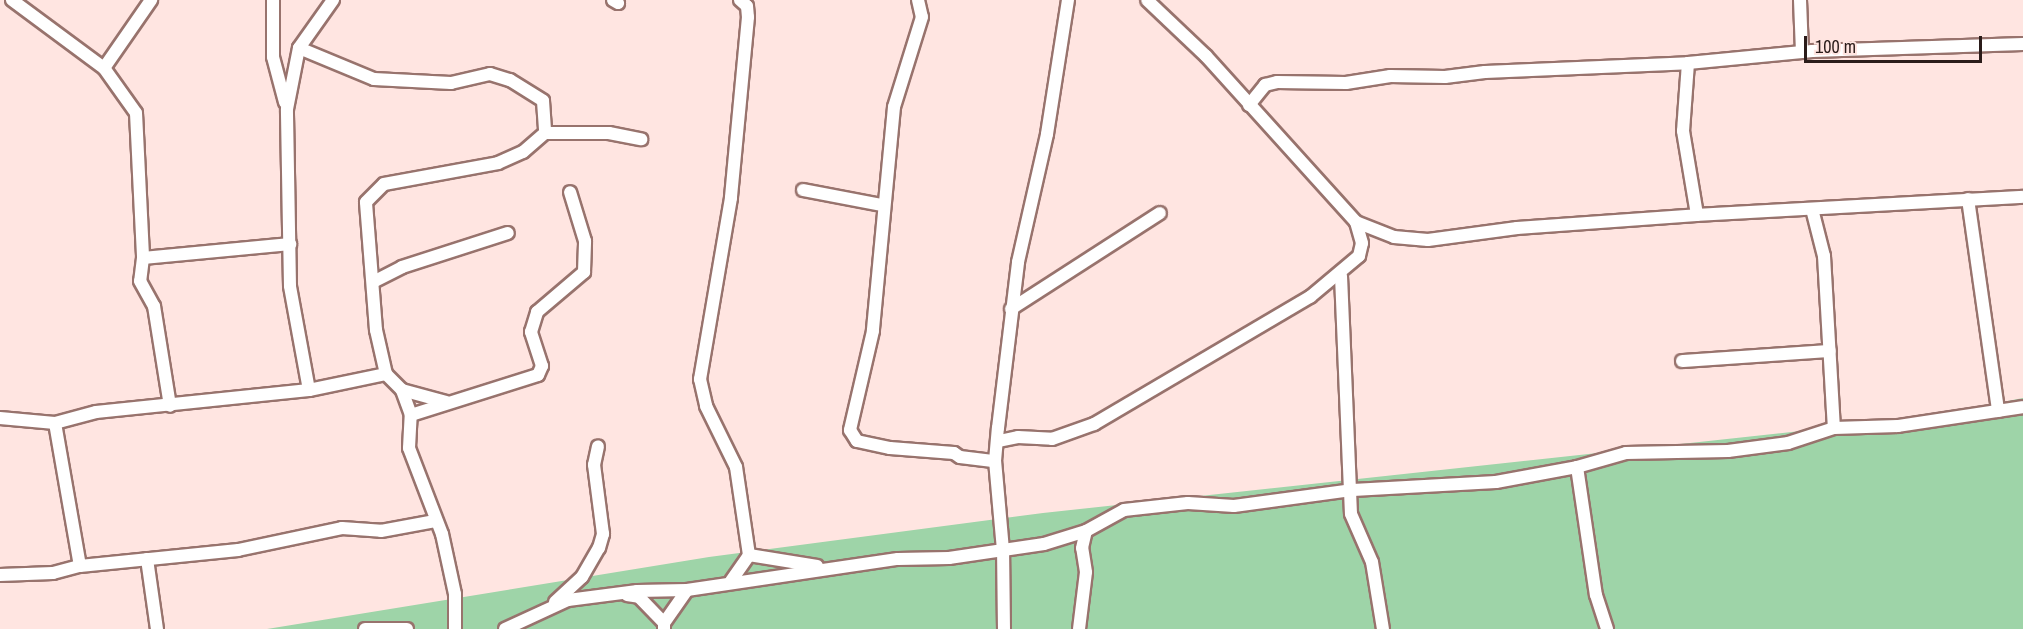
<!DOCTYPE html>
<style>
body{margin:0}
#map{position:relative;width:2023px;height:629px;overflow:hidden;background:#ffe5e1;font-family:"Archivo Narrow",sans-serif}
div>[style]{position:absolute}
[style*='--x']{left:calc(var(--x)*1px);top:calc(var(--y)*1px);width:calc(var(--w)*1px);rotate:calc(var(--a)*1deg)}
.green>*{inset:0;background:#9ed4a8}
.roads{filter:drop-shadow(2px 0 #98736d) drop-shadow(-2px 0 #98736d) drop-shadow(0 2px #98736d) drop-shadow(0 -2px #98736d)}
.minor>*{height:12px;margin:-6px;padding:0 6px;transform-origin:6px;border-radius:6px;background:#fff}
span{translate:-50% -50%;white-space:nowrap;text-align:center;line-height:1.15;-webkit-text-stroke:4.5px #ffe5e1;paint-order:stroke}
.scale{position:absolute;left:1804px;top:36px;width:178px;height:27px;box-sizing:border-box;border:3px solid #2b1c1a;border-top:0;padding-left:8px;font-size:18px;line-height:21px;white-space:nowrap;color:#2b1c1a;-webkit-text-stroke:4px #ffe5e1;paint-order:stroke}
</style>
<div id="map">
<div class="green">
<div style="clip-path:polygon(2023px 398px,2023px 629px,267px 629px,709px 557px,1043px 513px,1920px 418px)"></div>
</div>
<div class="roads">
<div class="minor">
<div style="--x:12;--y:0;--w:114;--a:36.5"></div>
<div style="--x:104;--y:68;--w:55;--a:54.6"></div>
<div style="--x:136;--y:113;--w:145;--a:87.2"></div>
<div style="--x:143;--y:258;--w:23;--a:97"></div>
<div style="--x:140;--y:281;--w:29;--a:61"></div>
<div style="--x:154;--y:306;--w:101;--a:80.9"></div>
<div style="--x:273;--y:0;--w:57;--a:90"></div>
<div style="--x:273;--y:57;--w:47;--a:75.1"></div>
<div style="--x:613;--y:0;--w:6;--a:31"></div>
<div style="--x:740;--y:0;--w:9;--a:41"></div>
<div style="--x:747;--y:6;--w:11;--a:85"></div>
<div style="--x:748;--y:17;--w:182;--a:95.4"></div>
<div style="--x:731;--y:198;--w:184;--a:99.7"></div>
<div style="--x:700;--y:379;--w:28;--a:77"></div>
<div style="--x:706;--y:406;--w:68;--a:63.8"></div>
<div style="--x:736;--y:467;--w:89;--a:81.6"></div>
<div style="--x:749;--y:555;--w:69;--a:9.2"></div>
<div style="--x:918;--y:0;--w:17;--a:77"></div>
<div style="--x:922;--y:17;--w:94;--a:107.3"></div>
<div style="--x:894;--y:107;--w:225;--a:95.4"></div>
<div style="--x:873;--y:331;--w:102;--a:103.1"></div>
<div style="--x:850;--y:430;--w:13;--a:58"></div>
<div style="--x:857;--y:441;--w:34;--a:12"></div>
<div style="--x:890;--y:448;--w:64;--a:4.5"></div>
<div style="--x:954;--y:453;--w:7;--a:34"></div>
<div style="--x:960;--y:457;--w:35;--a:7"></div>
<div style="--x:1800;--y:0;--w:52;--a:87.8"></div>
<div style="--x:299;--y:48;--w:81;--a:22.5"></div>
<div style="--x:374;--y:79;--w:77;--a:3"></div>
<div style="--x:451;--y:83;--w:40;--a:-13"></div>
<div style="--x:490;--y:74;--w:21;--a:17"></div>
<div style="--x:510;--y:80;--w:39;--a:32"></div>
<div style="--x:543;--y:101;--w:32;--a:86"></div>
<div style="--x:1688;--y:63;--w:68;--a:94.2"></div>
<div style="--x:1683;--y:131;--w:85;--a:80.5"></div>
<div style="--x:104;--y:68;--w:83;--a:-55.3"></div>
<div style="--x:1249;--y:105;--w:26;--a:-51"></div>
<div style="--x:1265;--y:85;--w:12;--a:-14"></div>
<div style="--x:1277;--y:82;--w:69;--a:0.8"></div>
<div style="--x:1346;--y:83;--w:45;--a:-9"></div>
<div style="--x:1390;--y:76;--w:55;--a:1"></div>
<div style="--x:1445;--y:77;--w:40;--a:-7.1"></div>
<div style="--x:1485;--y:72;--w:203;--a:-2.5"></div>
<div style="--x:1688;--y:63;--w:125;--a:-5.5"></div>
<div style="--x:1812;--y:51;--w:211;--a:-1.9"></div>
<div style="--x:803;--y:190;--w:80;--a:10.8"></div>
<div style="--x:1968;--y:199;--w:214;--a:81.9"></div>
<div style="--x:1812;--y:209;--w:49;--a:75.7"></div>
<div style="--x:1824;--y:256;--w:172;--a:86.7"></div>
<div style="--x:1356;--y:222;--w:41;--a:21.5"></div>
<div style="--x:1394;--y:237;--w:34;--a:5"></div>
<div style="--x:1428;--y:240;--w:90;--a:-7.7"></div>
<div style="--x:1517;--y:228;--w:180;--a:-4.1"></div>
<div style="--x:1697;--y:215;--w:326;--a:-3.2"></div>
<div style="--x:143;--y:258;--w:148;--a:-5.4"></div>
<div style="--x:1341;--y:276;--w:238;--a:87.6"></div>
<div style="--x:1351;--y:514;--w:52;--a:66.4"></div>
<div style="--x:1372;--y:562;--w:68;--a:80.7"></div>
<div style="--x:375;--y:281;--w:30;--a:-27"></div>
<div style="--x:402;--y:267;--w:111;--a:-17.8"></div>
<div style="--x:1011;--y:309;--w:177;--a:-32.8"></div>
<div style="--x:1682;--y:361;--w:148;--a:-3.9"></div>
<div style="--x:309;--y:390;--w:106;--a:-100.4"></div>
<div style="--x:290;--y:286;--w:177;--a:-91"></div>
<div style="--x:287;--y:109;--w:62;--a:-78.9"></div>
<div style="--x:299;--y:48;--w:59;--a:-54.7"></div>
<div style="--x:402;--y:390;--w:46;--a:15.3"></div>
<div style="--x:411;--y:415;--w:133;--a:-17.5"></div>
<div style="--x:538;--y:375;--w:10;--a:-66"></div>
<div style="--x:542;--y:366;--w:36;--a:-108"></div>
<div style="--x:531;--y:332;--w:21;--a:-73"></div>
<div style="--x:537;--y:312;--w:62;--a:-40.4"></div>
<div style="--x:584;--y:272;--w:31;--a:-88"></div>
<div style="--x:585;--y:241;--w:51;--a:-107"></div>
<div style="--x:0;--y:418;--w:55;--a:5.2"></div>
<div style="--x:55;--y:423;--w:42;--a:-15"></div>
<div style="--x:96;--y:412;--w:214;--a:-5.9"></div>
<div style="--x:309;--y:390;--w:79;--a:-11.7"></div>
<div style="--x:55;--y:423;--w:145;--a:80.1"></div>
<div style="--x:999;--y:441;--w:19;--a:-12"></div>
<div style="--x:1018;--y:437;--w:34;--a:3"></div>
<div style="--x:1052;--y:439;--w:45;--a:-19.7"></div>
<div style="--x:1094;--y:424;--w:251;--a:-30.5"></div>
<div style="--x:1310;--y:297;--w:64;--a:-39.9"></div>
<div style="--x:1359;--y:256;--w:13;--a:-77"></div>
<div style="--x:1362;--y:243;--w:22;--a:-106"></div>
<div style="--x:1356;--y:222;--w:224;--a:-132.1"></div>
<div style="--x:1206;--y:56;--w:81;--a:-136.5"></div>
<div style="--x:1577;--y:467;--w:129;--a:81.6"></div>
<div style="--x:1596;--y:595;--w:36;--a:72"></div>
<div style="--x:147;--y:559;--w:71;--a:81.9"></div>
<div style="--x:0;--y:575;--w:53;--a:-2.2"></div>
<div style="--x:53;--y:573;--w:28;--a:-15"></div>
<div style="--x:80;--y:566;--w:159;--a:-5.8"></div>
<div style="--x:238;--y:550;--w:106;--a:-11.9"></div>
<div style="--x:342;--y:528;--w:39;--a:4"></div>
<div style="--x:381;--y:531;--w:55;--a:-10.5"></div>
<div style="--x:731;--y:581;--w:32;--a:-55"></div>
<div style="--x:627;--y:595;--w:12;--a:9"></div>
<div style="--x:639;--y:597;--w:36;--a:46"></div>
<div style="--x:664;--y:623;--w:6;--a:90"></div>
<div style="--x:555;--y:602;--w:37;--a:-43"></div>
<div style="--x:582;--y:577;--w:34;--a:-60"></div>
<div style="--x:599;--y:548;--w:15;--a:-74"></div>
<div style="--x:603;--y:534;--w:70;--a:-97.4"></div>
<div style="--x:594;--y:465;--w:19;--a:-78"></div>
<div style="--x:664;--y:623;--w:40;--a:-55.1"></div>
<div style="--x:365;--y:629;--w:42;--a:0"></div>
<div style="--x:455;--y:629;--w:35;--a:-90"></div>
<div style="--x:455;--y:594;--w:61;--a:-102.2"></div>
<div style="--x:442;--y:534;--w:92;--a:-111"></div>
<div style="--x:409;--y:448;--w:33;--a:-87"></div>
<div style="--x:411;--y:415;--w:27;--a:-110"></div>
<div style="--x:402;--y:390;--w:23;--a:-135"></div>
<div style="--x:386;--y:374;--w:45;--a:-102.8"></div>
<div style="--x:376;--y:330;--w:128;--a:-94.5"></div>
<div style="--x:366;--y:202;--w:25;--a:-45"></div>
<div style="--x:384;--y:184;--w:116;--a:-10.4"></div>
<div style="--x:498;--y:163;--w:27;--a:-24"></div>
<div style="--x:523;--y:152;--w:29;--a:-41"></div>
<div style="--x:545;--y:133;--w:64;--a:0"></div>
<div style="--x:609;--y:133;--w:33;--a:11"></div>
<div style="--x:505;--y:629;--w:69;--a:-24.7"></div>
<div style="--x:568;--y:600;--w:70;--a:-7.4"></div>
<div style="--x:637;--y:591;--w:50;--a:-1.1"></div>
<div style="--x:687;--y:590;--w:213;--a:-8.4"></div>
<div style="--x:898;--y:559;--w:51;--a:-1.1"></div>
<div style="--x:949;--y:558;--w:96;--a:-8.4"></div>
<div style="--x:1044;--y:544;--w:44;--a:-17.2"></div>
<div style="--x:1086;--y:531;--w:43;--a:-28.9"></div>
<div style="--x:1124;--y:510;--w:64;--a:-6.2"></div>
<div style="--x:1188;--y:503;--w:46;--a:3.7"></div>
<div style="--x:1234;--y:506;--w:120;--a:-7.7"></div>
<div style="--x:1353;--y:490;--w:143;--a:-3.2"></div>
<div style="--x:1496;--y:482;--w:82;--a:-10.5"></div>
<div style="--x:1577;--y:467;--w:51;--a:-15.9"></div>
<div style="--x:1626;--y:453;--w:102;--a:-1.1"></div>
<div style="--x:1728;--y:451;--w:61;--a:-7.6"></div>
<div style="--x:1788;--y:443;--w:48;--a:-18.1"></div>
<div style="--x:1834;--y:428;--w:64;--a:-1.8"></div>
<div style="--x:1898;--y:426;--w:126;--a:-8.6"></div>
<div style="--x:1004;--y:629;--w:79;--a:-90.7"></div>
<div style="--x:1003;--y:550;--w:89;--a:-95.1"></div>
<div style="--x:995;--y:461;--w:33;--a:-85"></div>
<div style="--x:998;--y:428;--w:167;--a:-83.1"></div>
<div style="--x:1018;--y:262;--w:131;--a:-77.2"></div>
<div style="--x:1047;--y:134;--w:136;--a:-81.1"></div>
<div style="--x:1079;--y:629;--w:57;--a:-83"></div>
<div style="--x:1086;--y:572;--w:24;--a:-99"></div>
<div style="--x:1082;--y:548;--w:17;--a:-77"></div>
</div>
</div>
<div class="scale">100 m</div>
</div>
